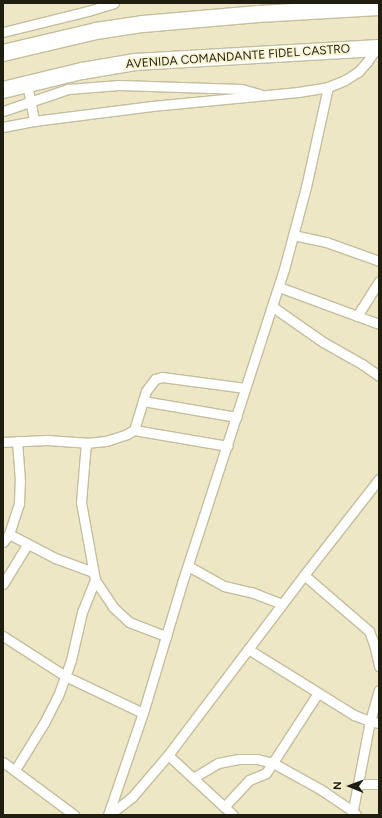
<!DOCTYPE html>
<style>
body{margin:0}
#map{position:relative;width:382px;height:818px;overflow:hidden;background:#ede7c5;font-family:Figtree,sans-serif}
div>[style]{position:absolute}
[style*='--x']{left:calc(var(--x)*1px);top:calc(var(--y)*1px);width:calc(var(--w)*1px);rotate:calc(var(--a)*1deg)}
.roads{filter:drop-shadow(1px 0 #c4be9e) drop-shadow(-1px 0 #c4be9e) drop-shadow(0 1px #c4be9e) drop-shadow(0 -1px #c4be9e)}
.street>*{height:9px;margin:-4.5px;padding:0 4.5px;transform-origin:4.5px;border-radius:4.5px;background:#fff}
.highway>*{height:16px;margin:-8px;padding:0 8px;transform-origin:8px;border-radius:8px;background:#fff}
span{translate:-50% -50%;white-space:nowrap;text-align:center;line-height:1.15;-webkit-text-stroke:3.5px #faf4d2;paint-order:stroke}
.street-label{font-size:12px;color:#201e11}
.frame{position:absolute;inset:0;border:4px solid #201e11;pointer-events:none}
.north{position:absolute;left:330px;top:766px;width:40px;height:40px;-webkit-text-stroke:3px #faf4d2;paint-order:stroke;rotate:271deg;font-size:11px;font-weight:700;line-height:16px;text-align:center;color:#201e11}
.north::after{content:'';display:block;margin:auto;width:14px;height:18px;background:#201e11;clip-path:polygon(50% 0,100% 100%,50% 72%,0 100%)}
</style>
<div id="map">
<div class="roads">
<div class="street">
<div style="--x:3;--y:32;--w:88;--a:-13.9"></div>
<div style="--x:88;--y:11;--w:27;--a:-17"></div>
<div style="--x:27;--y:84;--w:38;--a:79"></div>
<div style="--x:3;--y:111;--w:69;--a:-18.7"></div>
<div style="--x:68;--y:89;--w:51;--a:-4.5"></div>
<div style="--x:119;--y:85;--w:123;--a:1.9"></div>
<div style="--x:242;--y:89;--w:18;--a:16"></div>
<div style="--x:3;--y:127;--w:32;--a:-11"></div>
<div style="--x:34;--y:121;--w:119;--a:-7.2"></div>
<div style="--x:152;--y:106;--w:147;--a:-5.5"></div>
<div style="--x:298;--y:92;--w:30;--a:-9"></div>
<div style="--x:328;--y:87;--w:18;--a:-22"></div>
<div style="--x:345;--y:80;--w:15;--a:-32"></div>
<div style="--x:358;--y:72;--w:13;--a:-48"></div>
<div style="--x:367;--y:62;--w:17;--a:-57"></div>
<div style="--x:293;--y:235;--w:34;--a:12"></div>
<div style="--x:326;--y:242;--w:56;--a:19.7"></div>
<div style="--x:279;--y:287;--w:107;--a:20.3"></div>
<div style="--x:273;--y:307;--w:61;--a:35"></div>
<div style="--x:323;--y:342;--w:45;--a:29.4"></div>
<div style="--x:362;--y:364;--w:21;--a:35"></div>
<div style="--x:357;--y:316;--w:41;--a:-57.8"></div>
<div style="--x:143;--y:401;--w:95;--a:9.7"></div>
<div style="--x:134;--y:430;--w:95;--a:9.7"></div>
<div style="--x:3;--y:442;--w:44;--a:-2.6"></div>
<div style="--x:47;--y:440;--w:39;--a:4"></div>
<div style="--x:86;--y:443;--w:20;--a:-6"></div>
<div style="--x:106;--y:441;--w:22;--a:-18"></div>
<div style="--x:127;--y:434;--w:8;--a:-30"></div>
<div style="--x:134;--y:430;--w:41;--a:-72.9"></div>
<div style="--x:146;--y:391;--w:15;--a:-53"></div>
<div style="--x:155;--y:379;--w:7;--a:-16"></div>
<div style="--x:162;--y:377;--w:84;--a:7.5"></div>
<div style="--x:9;--y:534;--w:52;--a:27.6"></div>
<div style="--x:55;--y:558;--w:40;--a:20.2"></div>
<div style="--x:3;--y:542;--w:10;--a:-53"></div>
<div style="--x:9;--y:534;--w:32;--a:-72"></div>
<div style="--x:19;--y:504;--w:23;--a:-88"></div>
<div style="--x:20;--y:481;--w:40;--a:-94.3"></div>
<div style="--x:188;--y:566;--w:41;--a:29.1"></div>
<div style="--x:224;--y:586;--w:28;--a:13"></div>
<div style="--x:251;--y:592;--w:33;--a:21"></div>
<div style="--x:304;--y:575;--w:86;--a:40.7"></div>
<div style="--x:369;--y:631;--w:14;--a:69"></div>
<div style="--x:374;--y:644;--w:23;--a:77"></div>
<div style="--x:95;--y:580;--w:32;--a:56"></div>
<div style="--x:113;--y:607;--w:22;--a:43"></div>
<div style="--x:129;--y:622;--w:40;--a:21"></div>
<div style="--x:3;--y:584;--w:46;--a:-58.4"></div>
<div style="--x:3;--y:636;--w:74;--a:32.8"></div>
<div style="--x:65;--y:676;--w:86;--a:25.4"></div>
<div style="--x:248;--y:649;--w:125;--a:31.9"></div>
<div style="--x:354;--y:715;--w:17;--a:21"></div>
<div style="--x:370;--y:721;--w:9;--a:13"></div>
<div style="--x:168;--y:755;--w:88;--a:42.7"></div>
<div style="--x:3;--y:762;--w:89;--a:36.7"></div>
<div style="--x:15;--y:770;--w:55;--a:-58.3"></div>
<div style="--x:44;--y:723;--w:30;--a:-63"></div>
<div style="--x:58;--y:696;--w:38;--a:-70"></div>
<div style="--x:71;--y:660;--w:49;--a:-77.1"></div>
<div style="--x:82;--y:612;--w:35;--a:-68"></div>
<div style="--x:95;--y:580;--w:79;--a:-100.2"></div>
<div style="--x:81;--y:502;--w:59;--a:-85.2"></div>
<div style="--x:193;--y:778;--w:29;--a:-31"></div>
<div style="--x:218;--y:763;--w:21;--a:-11"></div>
<div style="--x:239;--y:759;--w:18;--a:0"></div>
<div style="--x:257;--y:759;--w:16;--a:14"></div>
<div style="--x:273;--y:763;--w:54;--a:29"></div>
<div style="--x:320;--y:789;--w:40;--a:34"></div>
<div style="--x:353;--y:811;--w:5;--a:53"></div>
<div style="--x:358;--y:784;--w:21;--a:0"></div>
<div style="--x:224;--y:807;--w:37;--a:-47"></div>
<div style="--x:249;--y:780;--w:18;--a:-22"></div>
<div style="--x:266;--y:773;--w:95;--a:-57"></div>
<div style="--x:108;--y:815;--w:108;--a:-71.1"></div>
<div style="--x:143;--y:713;--w:136;--a:-73.3"></div>
<div style="--x:182;--y:583;--w:330;--a:-72"></div>
<div style="--x:284;--y:269;--w:85;--a:-75"></div>
<div style="--x:306;--y:187;--w:102;--a:-77.6"></div>
<div style="--x:109;--y:815;--w:29;--a:-38"></div>
<div style="--x:132;--y:797;--w:55;--a:-49.4"></div>
<div style="--x:168;--y:755;--w:226;--a:-52.9"></div>
<div style="--x:304;--y:575;--w:122;--a:-52"></div>
<div style="--x:352;--y:815;--w:96;--a:-79.2"></div>
<div style="--x:370;--y:721;--w:32;--a:-74"></div>
</div>
<div class="highway">
<div style="--x:3;--y:53;--w:96;--a:-13.3"></div>
<div style="--x:96;--y:31;--w:48;--a:-8.5"></div>
<div style="--x:143;--y:24;--w:116;--a:-4.9"></div>
<div style="--x:259;--y:14;--w:120;--a:-3.3"></div>
<div style="--x:3;--y:90;--w:81;--a:-13.5"></div>
<div style="--x:82;--y:71;--w:54;--a:-9.6"></div>
<div style="--x:135;--y:62;--w:244;--a:-3.3"></div>
</div>
</div>
<div class="street-label">
<span style="left:238px;top:57px;rotate:-4deg">AVENIDA COMANDANTE FIDEL CASTRO</span>
</div>
<div class="frame"></div>
<div class="north">N</div>
</div>
